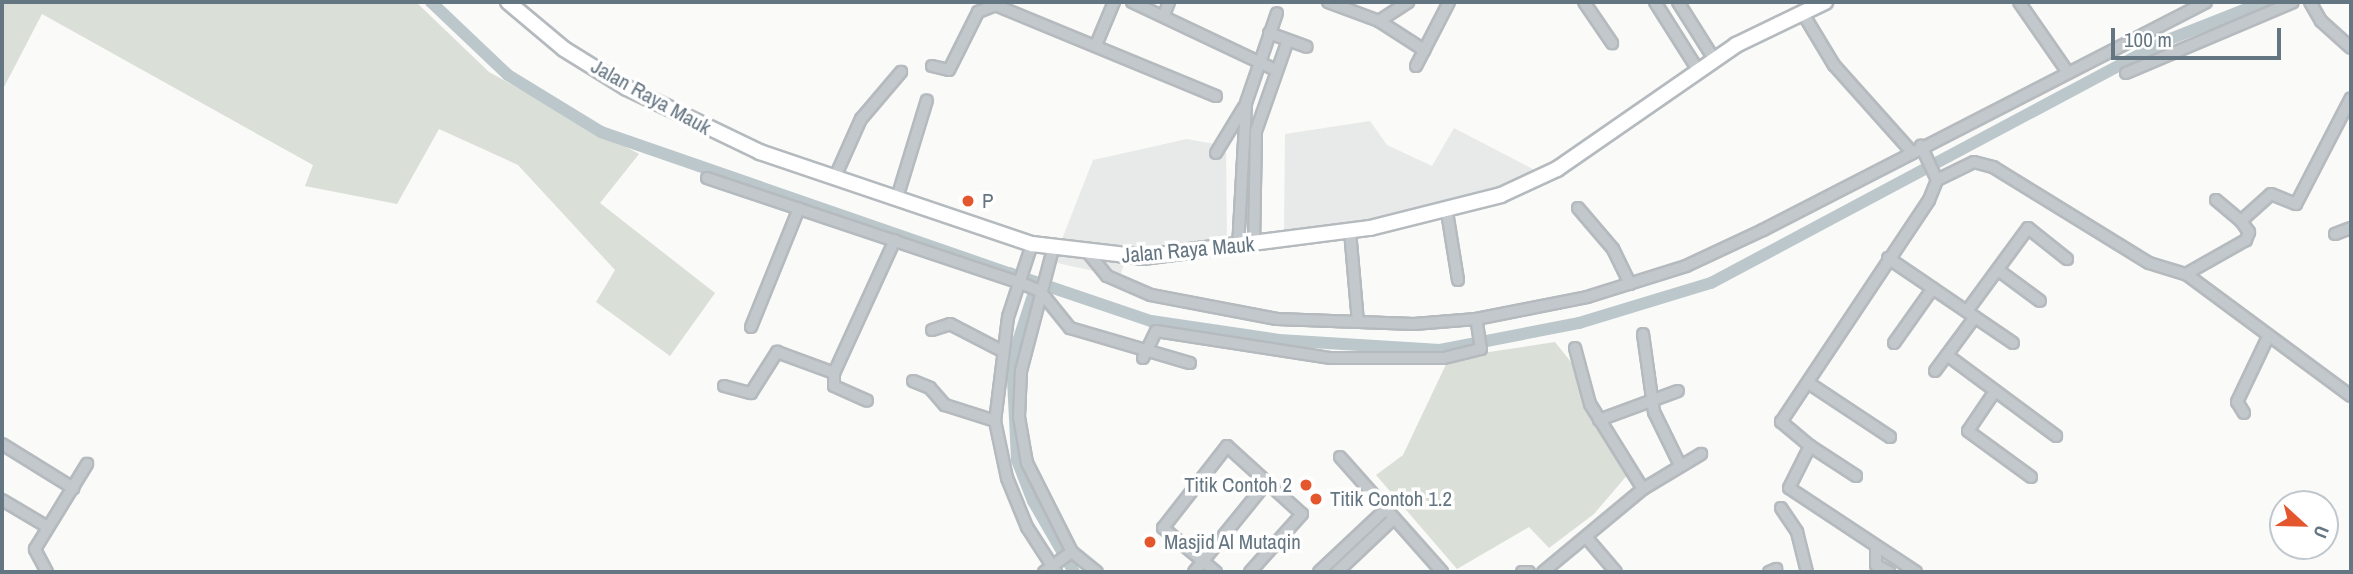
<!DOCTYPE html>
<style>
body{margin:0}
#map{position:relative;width:2353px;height:574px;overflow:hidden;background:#fafaf8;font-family:"Archivo Narrow",sans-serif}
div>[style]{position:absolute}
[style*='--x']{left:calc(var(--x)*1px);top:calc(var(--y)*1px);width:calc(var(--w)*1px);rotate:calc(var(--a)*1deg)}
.built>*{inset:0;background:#e8e9e9}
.green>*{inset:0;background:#dadfd7}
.canal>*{height:12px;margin:-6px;padding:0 6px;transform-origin:6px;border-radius:6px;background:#bbc7cb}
.roads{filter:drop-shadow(2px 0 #b5babe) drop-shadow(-2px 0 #b5babe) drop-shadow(0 2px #b5babe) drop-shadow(0 -2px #b5babe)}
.minor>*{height:10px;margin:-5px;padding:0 5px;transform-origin:5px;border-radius:5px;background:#c3c8cc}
.primary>*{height:14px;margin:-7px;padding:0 7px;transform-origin:7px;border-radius:7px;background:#fff}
.dots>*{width:19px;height:19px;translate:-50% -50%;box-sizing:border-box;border:4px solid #fff;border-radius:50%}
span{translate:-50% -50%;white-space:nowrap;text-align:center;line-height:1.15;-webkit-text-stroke:7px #fff;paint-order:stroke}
.street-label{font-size:21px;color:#657683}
.poi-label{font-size:21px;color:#657683}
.left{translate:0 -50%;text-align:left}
.right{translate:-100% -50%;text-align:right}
.frame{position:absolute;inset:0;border:4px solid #657683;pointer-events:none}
.north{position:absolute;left:2269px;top:490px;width:70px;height:70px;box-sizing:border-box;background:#fff;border:2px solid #c1c8cd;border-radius:50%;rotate:112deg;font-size:19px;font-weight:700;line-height:28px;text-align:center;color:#657683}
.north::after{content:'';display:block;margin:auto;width:24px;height:32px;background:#e4572e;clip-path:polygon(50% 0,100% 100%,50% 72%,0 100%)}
.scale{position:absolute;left:2111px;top:28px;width:170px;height:32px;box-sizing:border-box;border:4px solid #657683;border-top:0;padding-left:9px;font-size:21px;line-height:24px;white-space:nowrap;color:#657683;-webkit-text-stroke:5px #fff;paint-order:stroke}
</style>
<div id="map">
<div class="built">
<div style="clip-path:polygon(1370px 121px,1387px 145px,1432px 166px,1454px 128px,1544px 175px,1478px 205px,1388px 232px,1124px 264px,1120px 277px,1053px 262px,1093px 160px,1187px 139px,1226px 146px,1227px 240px,1284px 230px,1285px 134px)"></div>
</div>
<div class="green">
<div style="clip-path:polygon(2px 2px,416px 2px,489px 72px,639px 154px,600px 203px,715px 293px,670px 356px,596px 302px,615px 270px,518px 165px,439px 129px,397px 204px,305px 186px,313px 165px,42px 14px,2px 91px)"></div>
<div style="clip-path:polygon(1555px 342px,1579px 372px,1629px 473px,1594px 514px,1549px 548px,1529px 527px,1457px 569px,1376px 475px,1403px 455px,1449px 358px)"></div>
</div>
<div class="canal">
<div style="--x:431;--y:2;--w:106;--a:43.5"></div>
<div style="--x:508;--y:75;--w:109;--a:31.5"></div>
<div style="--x:601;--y:132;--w:432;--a:19.1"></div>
<div style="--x:1009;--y:273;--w:150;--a:18.7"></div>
<div style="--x:1151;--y:321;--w:129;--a:8.4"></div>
<div style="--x:1279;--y:340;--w:161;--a:3.6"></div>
<div style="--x:1440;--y:350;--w:142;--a:-11"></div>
<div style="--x:1579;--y:323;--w:138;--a:-16.9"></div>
<div style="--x:1711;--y:283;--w:514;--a:-28.06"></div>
<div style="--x:2165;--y:41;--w:106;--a:-21.5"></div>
<div style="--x:1037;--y:283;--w:81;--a:108"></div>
<div style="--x:1012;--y:360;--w:100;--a:87.1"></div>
<div style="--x:1017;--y:460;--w:44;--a:68.7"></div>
<div style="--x:1033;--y:501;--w:82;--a:60"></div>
</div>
<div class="roads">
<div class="minor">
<div style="--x:1132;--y:2;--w:159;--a:25.3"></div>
<div style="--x:1328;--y:2;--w:54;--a:20.4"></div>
<div style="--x:1379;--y:21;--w:54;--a:32.8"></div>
<div style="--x:1584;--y:2;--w:50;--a:55.7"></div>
<div style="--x:1655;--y:2;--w:80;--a:57.7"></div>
<div style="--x:1678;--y:2;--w:67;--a:57.7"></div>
<div style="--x:2019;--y:2;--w:84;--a:55.2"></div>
<div style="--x:2310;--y:2;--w:22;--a:60"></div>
<div style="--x:2321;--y:21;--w:40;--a:42"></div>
<div style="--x:1802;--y:12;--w:62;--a:58.9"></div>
<div style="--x:1834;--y:65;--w:114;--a:48.2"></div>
<div style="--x:1164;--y:15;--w:14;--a:-69"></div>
<div style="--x:1379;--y:21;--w:35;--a:-33"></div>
<div style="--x:1269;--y:33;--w:40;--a:20.2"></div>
<div style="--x:1096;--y:45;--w:47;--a:-67.3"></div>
<div style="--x:932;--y:66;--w:17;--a:13"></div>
<div style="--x:949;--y:70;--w:65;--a:-63.4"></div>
<div style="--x:978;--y:12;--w:18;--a:-22"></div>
<div style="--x:995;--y:5;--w:239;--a:22.4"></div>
<div style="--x:1416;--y:66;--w:72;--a:-62.7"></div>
<div style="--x:2126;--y:73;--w:181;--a:-23"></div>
<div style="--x:1216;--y:153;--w:54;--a:-58.7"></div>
<div style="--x:835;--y:177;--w:64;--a:-65.9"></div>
<div style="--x:861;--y:119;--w:62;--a:-49.6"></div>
<div style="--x:707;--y:178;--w:333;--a:18.5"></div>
<div style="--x:1023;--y:284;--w:18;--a:22"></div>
<div style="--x:1040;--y:291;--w:48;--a:51"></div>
<div style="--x:1070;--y:328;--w:125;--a:16.3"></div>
<div style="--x:1937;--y:180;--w:41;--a:-25.9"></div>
<div style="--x:1974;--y:162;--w:20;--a:15"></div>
<div style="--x:1993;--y:167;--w:183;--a:31.6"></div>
<div style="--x:2149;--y:263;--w:39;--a:17"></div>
<div style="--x:897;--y:198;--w:102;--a:-73"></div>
<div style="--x:2216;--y:200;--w:33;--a:40"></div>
<div style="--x:2241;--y:221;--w:14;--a:54"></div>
<div style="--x:2249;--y:232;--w:9;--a:111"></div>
<div style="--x:2246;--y:240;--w:69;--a:150.5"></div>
<div style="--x:2186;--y:274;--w:205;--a:36.5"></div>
<div style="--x:1578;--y:208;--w:54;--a:49.5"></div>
<div style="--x:1613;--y:249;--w:39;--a:64"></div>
<div style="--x:1447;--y:212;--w:69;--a:80.8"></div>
<div style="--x:2241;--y:221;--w:40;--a:-42"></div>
<div style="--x:2271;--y:194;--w:27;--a:22"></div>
<div style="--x:2296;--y:204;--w:119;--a:-62.6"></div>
<div style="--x:1350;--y:231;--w:91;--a:85"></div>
<div style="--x:2335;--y:234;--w:17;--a:-21"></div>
<div style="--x:1032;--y:244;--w:77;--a:108.2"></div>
<div style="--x:1008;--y:317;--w:105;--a:97.1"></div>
<div style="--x:995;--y:421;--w:58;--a:78.1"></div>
<div style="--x:1007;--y:478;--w:53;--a:67.8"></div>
<div style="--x:1027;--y:527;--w:54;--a:57.2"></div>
<div style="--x:1254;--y:246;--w:115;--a:-89"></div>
<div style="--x:1256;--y:131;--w:96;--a:-70.6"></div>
<div style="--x:1238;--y:248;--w:145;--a:-86.8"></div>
<div style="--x:1246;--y:103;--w:95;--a:-71"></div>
<div style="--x:1053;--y:249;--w:126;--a:104.7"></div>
<div style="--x:1021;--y:371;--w:46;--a:92.5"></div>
<div style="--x:1019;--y:417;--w:47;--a:80.1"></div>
<div style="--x:1027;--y:463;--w:100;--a:63.2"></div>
<div style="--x:1090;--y:255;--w:27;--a:51"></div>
<div style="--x:1107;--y:276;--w:48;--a:23.4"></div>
<div style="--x:1151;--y:295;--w:128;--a:10.8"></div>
<div style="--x:1277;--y:319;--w:137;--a:2.1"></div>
<div style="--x:1414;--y:324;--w:62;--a:-4.6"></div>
<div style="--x:1476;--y:319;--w:113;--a:-11.2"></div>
<div style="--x:1587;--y:297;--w:104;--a:-17.4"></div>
<div style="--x:1686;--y:266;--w:85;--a:-25.1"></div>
<div style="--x:1763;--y:230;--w:498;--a:-27.2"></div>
<div style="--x:1888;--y:258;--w:151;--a:34.2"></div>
<div style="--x:1998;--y:270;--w:52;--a:36.4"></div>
<div style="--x:1967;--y:311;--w:103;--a:-53.7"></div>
<div style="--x:2028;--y:228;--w:50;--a:38.5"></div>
<div style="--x:751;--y:327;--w:128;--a:-68"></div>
<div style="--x:932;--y:330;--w:19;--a:-18"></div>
<div style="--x:950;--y:324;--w:59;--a:27.4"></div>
<div style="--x:1643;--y:334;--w:79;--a:82"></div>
<div style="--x:1654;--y:412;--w:59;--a:63.9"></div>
<div style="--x:1894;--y:343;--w:67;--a:-54.7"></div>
<div style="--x:1575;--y:348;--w:58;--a:75"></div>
<div style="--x:1590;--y:404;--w:100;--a:58.1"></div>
<div style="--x:1947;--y:355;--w:136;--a:36.6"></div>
<div style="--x:1143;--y:358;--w:30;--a:-64"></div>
<div style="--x:1156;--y:331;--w:177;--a:8.8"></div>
<div style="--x:1331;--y:358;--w:113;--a:0"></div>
<div style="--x:1444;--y:358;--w:38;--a:-14"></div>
<div style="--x:1481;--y:349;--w:30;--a:-99"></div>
<div style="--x:1935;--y:371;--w:67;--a:-53.5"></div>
<div style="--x:834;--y:373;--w:13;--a:90"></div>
<div style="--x:834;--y:386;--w:36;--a:24"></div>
<div style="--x:913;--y:381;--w:18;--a:22"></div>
<div style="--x:930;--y:388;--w:23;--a:49"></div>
<div style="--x:945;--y:405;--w:52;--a:17.7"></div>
<div style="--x:1810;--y:384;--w:96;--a:33.5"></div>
<div style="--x:724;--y:386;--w:28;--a:15"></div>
<div style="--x:751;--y:393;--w:49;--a:-57.6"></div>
<div style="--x:777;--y:352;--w:61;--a:20.2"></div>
<div style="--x:834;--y:373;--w:146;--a:-65.4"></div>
<div style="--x:1995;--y:391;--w:48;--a:124"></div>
<div style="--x:1968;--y:431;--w:78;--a:36.1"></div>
<div style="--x:2244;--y:413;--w:13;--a:-122"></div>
<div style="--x:2237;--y:402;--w:72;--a:-64.5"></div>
<div style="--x:1599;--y:420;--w:84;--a:-20.2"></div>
<div style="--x:2;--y:444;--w:84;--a:31.8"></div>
<div style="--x:1810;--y:446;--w:55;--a:33.1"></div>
<div style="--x:1340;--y:457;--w:154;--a:48.4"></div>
<div style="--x:2;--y:500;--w:51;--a:30.6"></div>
<div style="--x:1781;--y:508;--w:29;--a:56"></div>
<div style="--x:1797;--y:532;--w:41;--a:76"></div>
<div style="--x:1586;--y:537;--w:46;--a:49.4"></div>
<div style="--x:1876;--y:547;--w:18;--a:90"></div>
<div style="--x:1876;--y:565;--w:15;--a:28"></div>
<div style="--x:47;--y:572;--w:26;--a:-118"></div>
<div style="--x:35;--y:549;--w:100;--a:-58.5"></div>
<div style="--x:1044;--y:572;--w:34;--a:-36"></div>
<div style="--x:1072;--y:552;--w:32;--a:39"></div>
<div style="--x:1194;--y:572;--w:117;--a:-50.9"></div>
<div style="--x:1216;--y:572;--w:69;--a:-140.3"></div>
<div style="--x:1163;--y:528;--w:104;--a:-52"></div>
<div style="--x:1227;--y:446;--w:101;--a:42.2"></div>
<div style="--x:1302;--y:514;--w:78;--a:131.9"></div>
<div style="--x:1319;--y:572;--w:91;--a:-43.2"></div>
<div style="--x:1337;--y:572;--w:77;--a:-43.4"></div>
<div style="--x:1522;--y:572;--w:7;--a:0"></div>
<div style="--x:1543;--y:572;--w:130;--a:-39.7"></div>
<div style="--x:1643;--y:489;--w:68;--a:-31.1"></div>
<div style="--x:1769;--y:572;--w:8;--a:-23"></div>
<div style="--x:1916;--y:572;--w:152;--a:-146.5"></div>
<div style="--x:1789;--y:488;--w:47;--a:-63.4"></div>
<div style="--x:1810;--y:446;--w:38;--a:-140"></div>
<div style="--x:1781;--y:422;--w:267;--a:-56.3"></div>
<div style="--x:1929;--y:200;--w:22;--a:-68"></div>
<div style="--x:1937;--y:180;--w:38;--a:-115"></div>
</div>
<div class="primary">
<div style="--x:508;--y:2;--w:73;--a:40"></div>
<div style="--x:564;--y:49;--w:74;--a:31.8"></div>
<div style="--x:627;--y:88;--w:148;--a:25.7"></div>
<div style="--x:760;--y:152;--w:287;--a:18.7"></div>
<div style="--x:1032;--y:244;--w:112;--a:6.7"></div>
<div style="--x:1143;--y:257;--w:229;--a:-7.3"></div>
<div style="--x:1370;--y:228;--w:135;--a:-14.1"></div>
<div style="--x:1501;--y:195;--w:62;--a:-24.9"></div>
<div style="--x:1557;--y:169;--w:218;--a:-34.7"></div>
<div style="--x:1736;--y:45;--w:99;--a:-25.8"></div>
</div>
</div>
<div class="dots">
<div style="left:968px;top:201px;background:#e4572e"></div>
<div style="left:1306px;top:485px;background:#e4572e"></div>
<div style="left:1316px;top:499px;background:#e4572e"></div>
<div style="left:1150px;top:542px;background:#e4572e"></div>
</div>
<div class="street-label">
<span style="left:651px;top:97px;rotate:29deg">Jalan Raya Mauk</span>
<span style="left:1188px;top:250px;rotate:-5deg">Jalan Raya Mauk</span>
</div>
<div class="poi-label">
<span class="left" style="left:982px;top:201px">P</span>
<span class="right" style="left:1292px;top:485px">Titik Contoh 2</span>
<span class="left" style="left:1330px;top:499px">Titik Contoh 1.2</span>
<span class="left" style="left:1164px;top:542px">Masjid Al Mutaqin</span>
</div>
<div class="frame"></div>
<div class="north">U</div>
<div class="scale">100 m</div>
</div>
